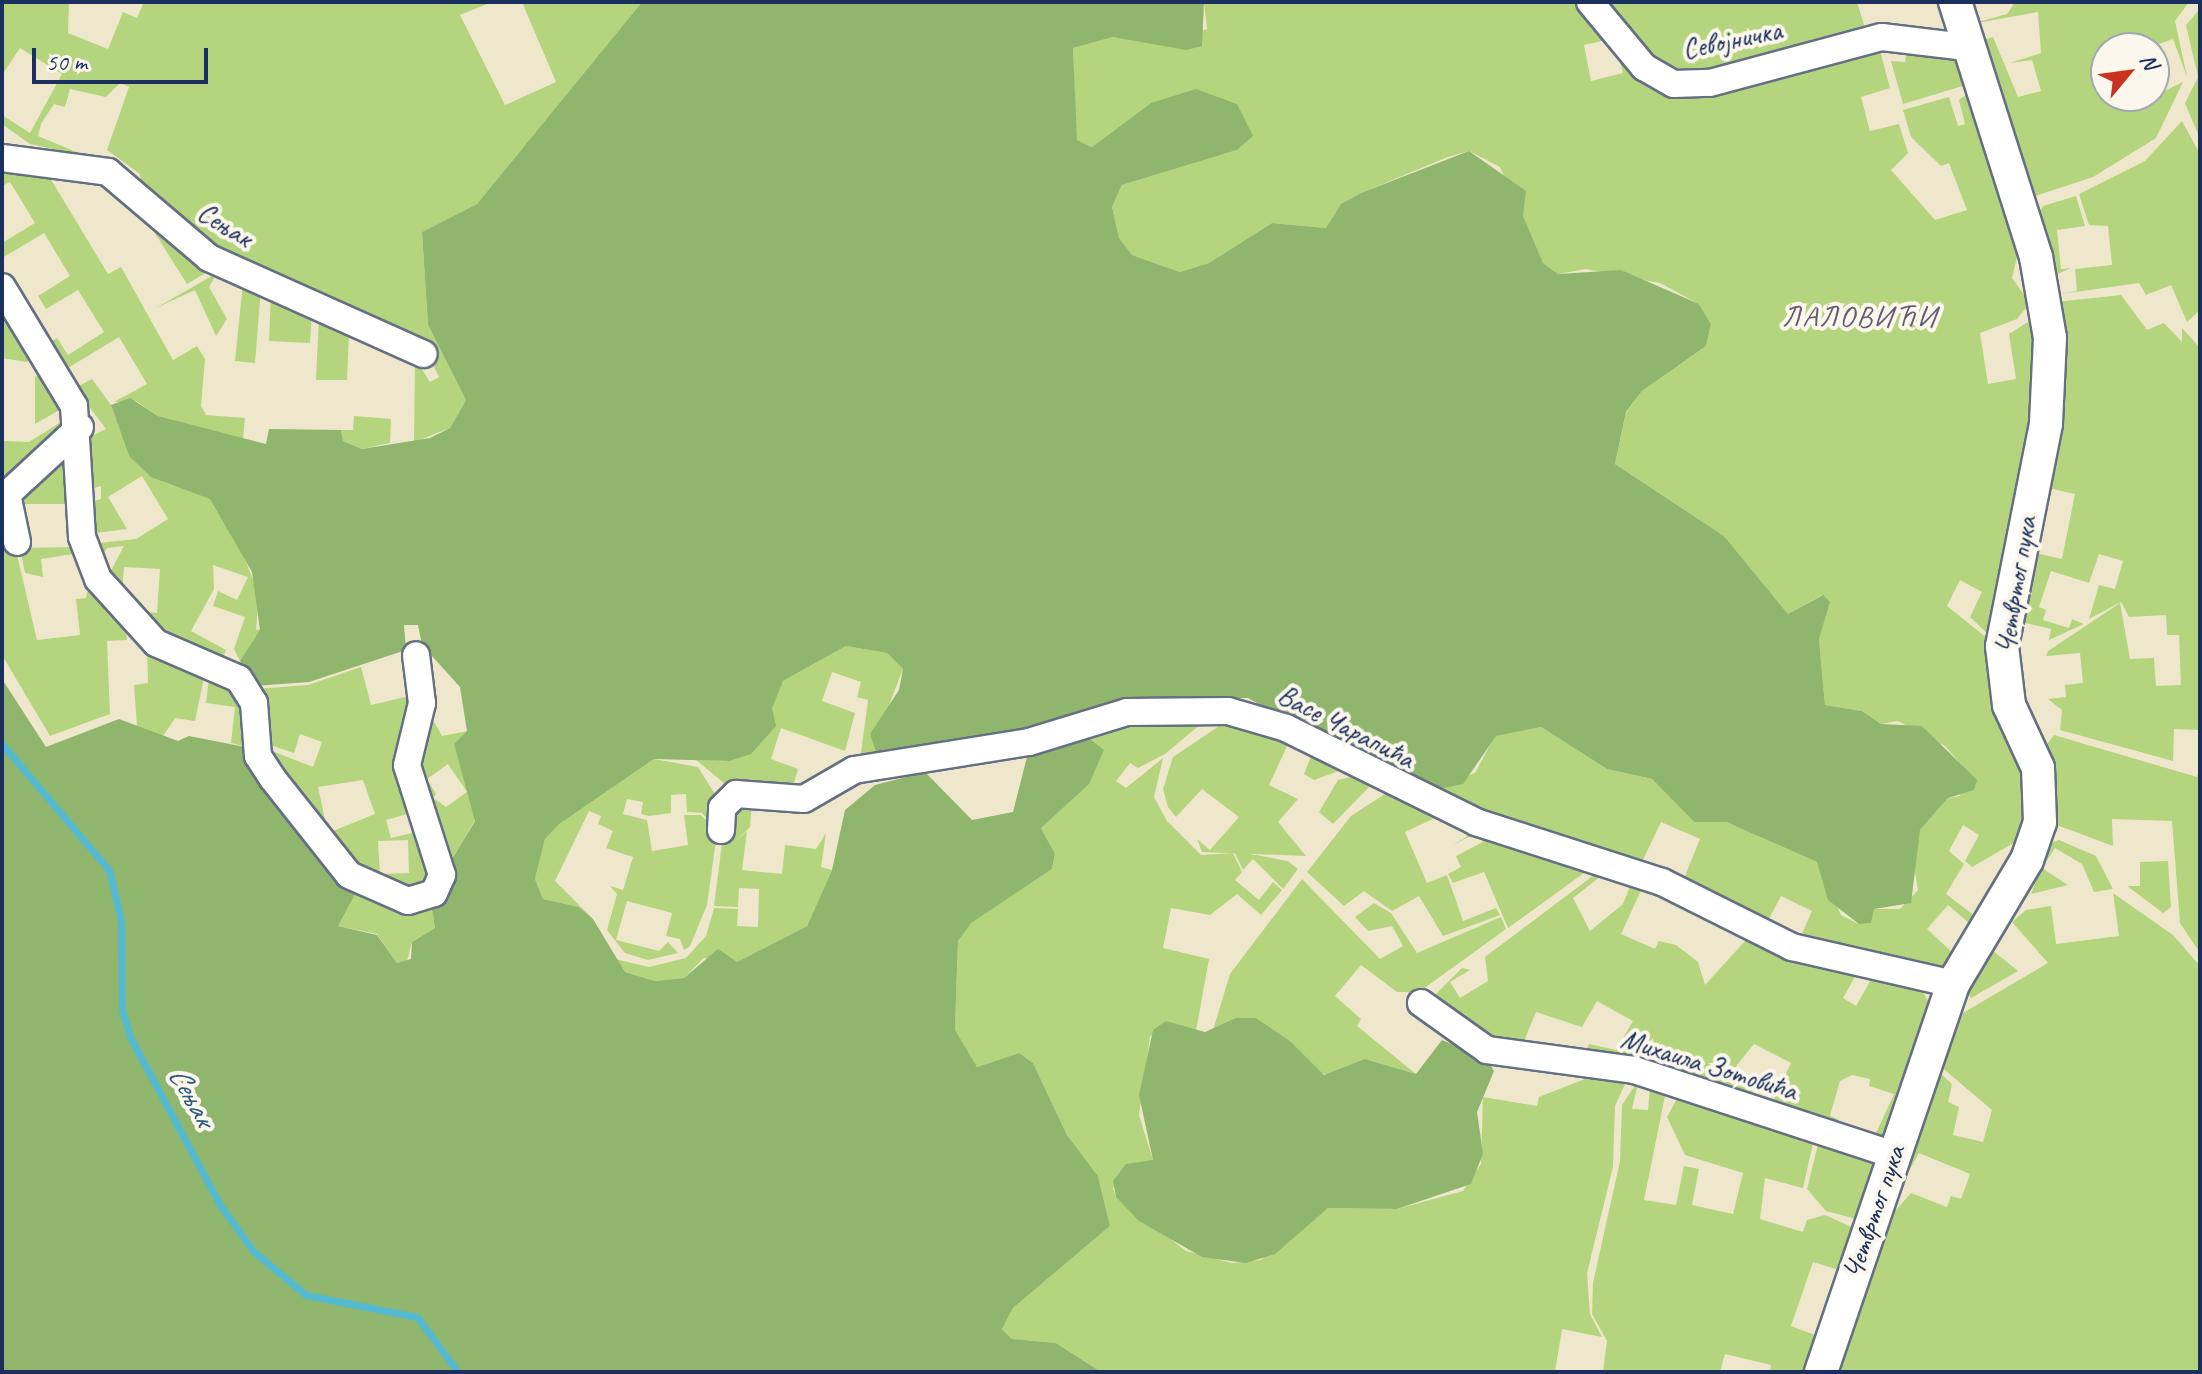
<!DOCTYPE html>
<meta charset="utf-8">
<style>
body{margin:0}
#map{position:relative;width:2202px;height:1374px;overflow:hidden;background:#eee7cb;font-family:Caveat,sans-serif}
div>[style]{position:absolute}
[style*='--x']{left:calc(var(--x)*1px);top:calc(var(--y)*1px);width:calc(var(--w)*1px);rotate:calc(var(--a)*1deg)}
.green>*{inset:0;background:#b4d57d}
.forest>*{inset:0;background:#8fb66c}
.stream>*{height:7px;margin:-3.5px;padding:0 3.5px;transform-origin:3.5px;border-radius:3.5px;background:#53bad1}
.roads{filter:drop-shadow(2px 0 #656f84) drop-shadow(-2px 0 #656f84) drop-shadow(0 2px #656f84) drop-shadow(0 -2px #656f84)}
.minor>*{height:26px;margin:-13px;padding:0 13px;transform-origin:13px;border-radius:13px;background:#fff}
.tertiary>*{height:32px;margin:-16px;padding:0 16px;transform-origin:16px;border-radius:16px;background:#fff}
span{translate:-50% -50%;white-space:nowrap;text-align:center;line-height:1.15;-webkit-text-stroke:8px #fbf7ec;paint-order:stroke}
.street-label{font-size:28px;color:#1b2f5e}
.neighbourhood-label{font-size:30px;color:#645b71;letter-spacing:2px}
.water-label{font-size:30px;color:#2c5980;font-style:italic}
.frame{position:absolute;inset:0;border:4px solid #1b2f5e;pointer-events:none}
.north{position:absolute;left:2090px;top:32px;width:80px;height:80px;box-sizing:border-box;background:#fbf7ec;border:2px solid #a1a7b3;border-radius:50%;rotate:61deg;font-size:22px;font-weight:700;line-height:32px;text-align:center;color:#1b2f5e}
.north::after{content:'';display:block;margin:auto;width:28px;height:36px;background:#c8321e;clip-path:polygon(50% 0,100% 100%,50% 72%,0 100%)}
.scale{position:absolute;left:32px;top:48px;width:176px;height:36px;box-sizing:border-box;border:4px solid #1b2f5e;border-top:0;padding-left:10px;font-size:24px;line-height:28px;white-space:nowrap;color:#1b2f5e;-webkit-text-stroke:6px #fbf7ec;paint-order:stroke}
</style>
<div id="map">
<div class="green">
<div style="clip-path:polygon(2px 2px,69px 2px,68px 33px,108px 49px,123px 12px,137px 18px,144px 2px,492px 2px,460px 15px,505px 105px,556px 82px,522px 2px,642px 2px,477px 204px,422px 232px,428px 325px,466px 400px,450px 428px,414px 442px,415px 359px,430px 382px,439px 377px,419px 335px,376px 326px,218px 249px,141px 183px,140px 174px,107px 150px,129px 87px,120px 83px,106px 97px,70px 89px,65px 107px,54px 104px,41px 124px,38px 136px,86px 156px,30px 144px,2px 124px,2px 115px,30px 133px,62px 74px,20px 48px,2px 75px)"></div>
<div style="clip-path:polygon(1204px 2px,1585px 2px,1615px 38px,1584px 45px,1591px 81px,1623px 73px,1615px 44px,1654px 79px,1878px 43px,1890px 88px,1861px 97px,1870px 131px,1899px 124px,1908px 153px,1891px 170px,1935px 220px,1967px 210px,1949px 163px,1941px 166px,1911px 137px,1903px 110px,1949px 97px,1958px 126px,1965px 124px,1959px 100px,1968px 93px,2020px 245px,2012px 278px,2030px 303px,2017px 319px,1980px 333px,1988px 384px,2016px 379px,2009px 334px,2034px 318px,2040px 367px,1993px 639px,1970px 617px,1982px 592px,1960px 580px,1947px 606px,1992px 642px,2032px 802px,2017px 841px,1972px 867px,1965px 861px,1979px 835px,1963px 825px,1949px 851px,1964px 864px,1946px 894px,1975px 916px,1976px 929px,1948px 905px,1927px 929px,1953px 953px,1950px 970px,1798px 943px,1812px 911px,1781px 896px,1764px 928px,1650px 871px,1653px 864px,1685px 876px,1700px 839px,1661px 822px,1640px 866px,1420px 793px,1475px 773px,1495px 736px,1541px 727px,1607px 769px,1652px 779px,1694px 822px,1726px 822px,1817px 862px,1841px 915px,1859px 924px,1871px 923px,1873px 909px,1900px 909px,1918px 890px,1913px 861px,1920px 830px,1948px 798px,1960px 796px,1965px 769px,1945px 746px,1898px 721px,1881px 724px,1862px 711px,1825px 705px,1819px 639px,1829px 602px,1822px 595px,1788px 614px,1724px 536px,1615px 464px,1626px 413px,1642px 391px,1706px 346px,1711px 324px,1699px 304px,1660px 283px,1586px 269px,1558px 274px,1543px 263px,1500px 167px,1469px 151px,1448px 157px,1361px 193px,1341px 204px,1326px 228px,1272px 223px,1209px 263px,1180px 272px,1132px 255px,1119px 239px,1112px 207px,1122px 185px,1237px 150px,1151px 103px,1092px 147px,1076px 140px,1073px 48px,1113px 37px,1157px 43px,1207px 29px)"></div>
<div style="clip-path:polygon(1596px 2px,1857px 2px,1865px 28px,1719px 77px,1657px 70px)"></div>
<div style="clip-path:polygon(2015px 2px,2189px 2px,2175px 21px,2187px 77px,2173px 39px,2148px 48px,2106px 48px,2106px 96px,2154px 96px,2183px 82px,2156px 138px,2093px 177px,2032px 197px,1977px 42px,1993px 37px,2018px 97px,2041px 91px,2032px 60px,2010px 63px,2041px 53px,2038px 12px,1971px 24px,2007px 14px)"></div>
<div style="clip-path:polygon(2200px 9px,2200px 139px,2185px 103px,2198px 77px,2186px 25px)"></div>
<div style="clip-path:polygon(1907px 50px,1956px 58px,1966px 85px,1903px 104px,1891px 61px,1905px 62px)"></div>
<div style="clip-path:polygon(2182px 121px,2200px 154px,2200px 310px,2187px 322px,2171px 285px,2146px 295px,2139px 283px,2054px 295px,2077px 291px,2075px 269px,2112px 265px,2108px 226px,2089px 225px,2079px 194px,2145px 161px)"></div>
<div style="clip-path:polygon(2px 168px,47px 173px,108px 274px,121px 267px,173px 360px,197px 346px,205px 359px,201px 406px,206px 415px,245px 418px,243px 439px,158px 416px,136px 401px,114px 402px,147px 384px,119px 337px,63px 371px,47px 344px,57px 338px,68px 355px,104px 332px,78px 290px,46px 309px,38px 296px,70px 276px,44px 233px,2px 258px,2px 243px,35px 223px,10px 182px,2px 186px)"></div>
<div style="clip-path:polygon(2076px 196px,2085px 226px,2057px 230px,2061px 269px,2071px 268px,2051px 277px,2037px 216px,2043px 206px)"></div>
<div style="clip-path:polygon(153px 230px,167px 242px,209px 271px,187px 284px)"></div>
<div style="clip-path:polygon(217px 273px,209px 287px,227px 319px,216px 336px,195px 290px,156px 308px)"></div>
<div style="clip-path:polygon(243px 283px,261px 288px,255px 363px,235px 361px)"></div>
<div style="clip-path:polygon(271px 293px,312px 311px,310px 343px,269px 341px)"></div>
<div style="clip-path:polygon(2121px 295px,2147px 330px,2164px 323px,2182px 342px,2182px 328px,2200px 348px,2200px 730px,2174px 729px,2173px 761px,2060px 730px,2062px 710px,2048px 699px,2066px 697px,2065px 685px,2083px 683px,2080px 653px,2046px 656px,2048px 651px,2120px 603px,2130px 659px,2154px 658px,2156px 686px,2181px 685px,2179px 635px,2167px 635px,2166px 615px,2129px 617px,2121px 602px,2089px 619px,2099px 585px,2115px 589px,2123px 561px,2099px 554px,2089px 583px,2051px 571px,2039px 607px,2046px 610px,2043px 620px,2069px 628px,2072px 619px,2084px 624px,2049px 640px,2051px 629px,2017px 621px,2031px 552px,2062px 559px,2075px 494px,2044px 487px,2055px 302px)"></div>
<div style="clip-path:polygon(2px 307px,33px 358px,26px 362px,2px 358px)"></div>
<div style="clip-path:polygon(319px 316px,349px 333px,347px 380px,316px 380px)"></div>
<div style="clip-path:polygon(43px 372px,63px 408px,35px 424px,35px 377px)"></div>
<div style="clip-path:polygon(92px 379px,111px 405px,129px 456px,164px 482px,210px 498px,241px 550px,259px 594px,256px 630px,262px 629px,240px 661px,234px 649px,245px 617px,213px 606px,218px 591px,237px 600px,248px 577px,213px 565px,214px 589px,191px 631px,226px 650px,222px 660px,179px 649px,132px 611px,157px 613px,160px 569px,124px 567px,121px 604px,106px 580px,124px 546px,107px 548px,98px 563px,90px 544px,136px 539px,168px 519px,142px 476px,108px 497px,127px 529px,88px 534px,88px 503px,101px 499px,101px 486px,87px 490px,88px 438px,106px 429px,75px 388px)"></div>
<div style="clip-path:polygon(354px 416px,391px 419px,390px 443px,362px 449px,343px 441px,341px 430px,353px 430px)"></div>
<div style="clip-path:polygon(69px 417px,59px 435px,2px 487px,2px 441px,29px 442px)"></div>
<div style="clip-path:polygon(68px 455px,72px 504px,22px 504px,23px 494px)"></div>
<div style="clip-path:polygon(14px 542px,37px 640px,80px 635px,76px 599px,86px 598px,90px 579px,126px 628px,127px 640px,107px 641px,110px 714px,50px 736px,2px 655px,2px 543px)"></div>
<div style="clip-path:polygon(72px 547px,73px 554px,41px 559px,43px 577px,25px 573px,20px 548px)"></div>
<div style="clip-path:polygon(147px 644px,206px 668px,195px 721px,175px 718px,163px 736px,137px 726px,134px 685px,148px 683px)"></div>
<div style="clip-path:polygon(846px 646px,887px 653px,903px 669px,889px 705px,887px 758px,861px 753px,868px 700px,857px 697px,861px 682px,832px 672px,822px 701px,855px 713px,845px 751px,781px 728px,771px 759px,798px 769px,793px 786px,730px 788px,696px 760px,729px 761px,783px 681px)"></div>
<div style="clip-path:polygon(evenodd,361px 667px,371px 705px,418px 694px,411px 813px,386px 820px,391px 838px,425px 830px,433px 885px,386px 892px,323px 835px,375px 814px,363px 780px,318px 787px,327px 829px,262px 747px,313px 767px,322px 742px,300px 734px,294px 753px,261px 742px,256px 689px,308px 685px,361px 667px,408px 840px,409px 873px,380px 874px,378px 841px,408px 840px)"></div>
<div style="clip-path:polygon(210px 669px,241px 688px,250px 748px,231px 743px,235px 707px,206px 703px)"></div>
<div style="clip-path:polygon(426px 707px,442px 736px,468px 731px,454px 744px,472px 797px,475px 820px,446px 869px,428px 814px,435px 799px,446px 807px,467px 792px,448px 764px,427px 779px,436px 794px,426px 810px,412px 752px)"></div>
<div style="clip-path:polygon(1228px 720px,1262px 727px,1347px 768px,1314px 780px,1304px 774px,1312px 754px,1289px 742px,1269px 785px,1298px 799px,1278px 822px,1306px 856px,1202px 852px,1197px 839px,1210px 850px,1239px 817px,1202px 789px,1176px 817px,1168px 807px,1163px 789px,1173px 757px)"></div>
<div style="clip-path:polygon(1202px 723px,1165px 754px,1138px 768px,1130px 763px,1116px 781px,1126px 788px,1163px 758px,1154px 797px,1167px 821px,1201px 855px,1233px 853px,1242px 872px,1235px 880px,1259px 900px,1273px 882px,1282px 890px,1261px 915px,1237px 894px,1210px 915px,1171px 908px,1163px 948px,1209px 959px,1196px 1031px,1166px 1021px,1150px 1037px,1139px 1115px,1153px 1160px,1113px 1188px,1116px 1197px,1186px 1251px,1232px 1263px,1261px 1260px,1328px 1208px,1397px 1209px,1463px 1191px,1481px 1164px,1483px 1097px,1537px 1106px,1539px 1097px,1590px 1077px,1627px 1080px,1615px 1106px,1613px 1167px,1587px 1273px,1590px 1314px,1602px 1337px,1562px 1329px,1555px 1372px,1101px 1372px,1056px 1343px,1012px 1339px,1002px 1329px,1013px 1308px,1110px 1226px,1098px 1176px,1067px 1135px,1033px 1063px,1019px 1053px,977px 1067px,962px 1053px,955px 1030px,958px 941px,970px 923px,1052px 869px,1055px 854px,1041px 828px,1064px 804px,1081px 732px,1104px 725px)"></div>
<div style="clip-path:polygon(2054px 735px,2197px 777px,2200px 767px,2200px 953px,2180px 923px,2172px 821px,2112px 819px,2113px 846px,2054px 824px,2044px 748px)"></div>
<div style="clip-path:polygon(654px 759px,698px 767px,718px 799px,709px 821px,702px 813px,687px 812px,686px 794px,671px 795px,671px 813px,649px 816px,641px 814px,643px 802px,627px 799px,623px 814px,647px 820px,652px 851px,688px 845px,684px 815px,701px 815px,711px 825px,708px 836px,717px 833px,707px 905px,690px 946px,684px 950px,680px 939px,666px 936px,672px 913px,627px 901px,616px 940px,659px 951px,668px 942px,678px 953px,648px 960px,625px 953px,607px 930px,617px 894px,610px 886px,623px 890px,633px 857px,606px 848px,613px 831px,598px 824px,601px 816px,589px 811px,555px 881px,593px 919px,579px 907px,543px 899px,535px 879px,545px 839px,558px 824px)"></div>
<div style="clip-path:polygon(1355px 776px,1372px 784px,1333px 824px,1319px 812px,1338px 780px)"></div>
<div style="clip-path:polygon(1388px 792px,1458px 823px,1437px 817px,1405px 832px,1427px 883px,1447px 875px,1463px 921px,1496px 908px,1500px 915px,1443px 936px,1419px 896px,1392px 911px,1364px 891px,1344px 906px,1307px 872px,1351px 816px)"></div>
<div style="clip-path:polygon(752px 802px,750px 827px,734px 843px,747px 831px,742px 870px,782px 874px,785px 845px,816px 849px,826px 833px,821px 867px,832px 870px,807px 926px,737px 962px,704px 958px,684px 978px,655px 981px,625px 972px,615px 959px,649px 967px,686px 958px,706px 936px,714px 908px,738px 909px,737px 926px,758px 927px,759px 889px,739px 888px,738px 907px,714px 906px,726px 812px)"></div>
<div style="clip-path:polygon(1476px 831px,1492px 834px,1595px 865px,1508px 928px,1484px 872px,1453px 883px,1448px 874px,1461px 867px,1456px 856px,1483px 842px,1479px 832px,1453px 845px)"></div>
<div style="clip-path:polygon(2059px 840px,2096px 856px,2113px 889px,2094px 892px,2082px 864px,2055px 848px,2042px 868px,2068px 885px,2031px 894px,2051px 843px)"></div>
<div style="clip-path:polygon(1234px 851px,1288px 861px,1298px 869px,1283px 889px,1253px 859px,1243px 870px)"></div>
<div style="clip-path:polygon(2168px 861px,2171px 907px,2163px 913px,2127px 886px,2140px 886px,2140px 862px)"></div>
<div style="clip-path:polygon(1594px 875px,1601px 876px,1573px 898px,1590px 931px,1623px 904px,1633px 879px,1644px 884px,1621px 934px,1655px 949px,1659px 941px,1676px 945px,1698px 962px,1705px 985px,1746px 940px,1743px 933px,1856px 975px,1843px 998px,1856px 1006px,1872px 978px,1922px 991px,1930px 1004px,1884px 1139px,1872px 1142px,1894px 1094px,1869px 1086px,1870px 1079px,1852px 1075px,1840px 1081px,1830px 1116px,1838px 1119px,1834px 1131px,1769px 1110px,1791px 1063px,1754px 1044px,1725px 1080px,1752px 1090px,1747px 1102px,1659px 1067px,1650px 1050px,1642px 1060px,1584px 1055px,1589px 1044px,1616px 1050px,1633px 1021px,1597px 1001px,1582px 1027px,1536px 1012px,1524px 1041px,1528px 1055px,1490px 1044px,1431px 999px,1462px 968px,1470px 970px,1450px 982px,1460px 998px,1488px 981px,1485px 957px)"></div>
<div style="clip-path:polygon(1302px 879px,1380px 959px,1403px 946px,1392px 926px,1368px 931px,1355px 917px,1374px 903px,1391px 913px,1417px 953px,1501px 917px,1506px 929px,1419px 992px,1397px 992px,1361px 965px,1335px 996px,1361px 1019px,1357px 1026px,1416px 1074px,1365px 1059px,1333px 1075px,1317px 1073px,1290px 1041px,1255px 1018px,1213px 1030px,1230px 974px)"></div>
<div style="clip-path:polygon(358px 889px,432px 909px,435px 928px,412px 942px,407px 961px,397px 963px,377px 934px,338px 926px)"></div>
<div style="clip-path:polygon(2113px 893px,2173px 935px,2200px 966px,2200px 1372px,1836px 1372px,1895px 1211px,1911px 1193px,1947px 1207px,1951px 1196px,1961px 1199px,1970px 1174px,1919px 1153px,1900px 1187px,1937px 1070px,1952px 1084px,1948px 1102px,1959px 1107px,1953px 1135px,1983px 1142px,1992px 1110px,1939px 1065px,1963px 1013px,2048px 963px,2012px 922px,2026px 910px,2051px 906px,2056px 944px,2119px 936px)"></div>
<div style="clip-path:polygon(1992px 950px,2018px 971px,1971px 998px,1968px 993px)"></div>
<div style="clip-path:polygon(1639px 1079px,1632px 1109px,1648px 1110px,1650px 1088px,1666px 1091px,1644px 1200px,1676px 1205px,1684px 1166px,1699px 1169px,1692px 1205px,1733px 1214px,1743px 1173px,1685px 1155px,1667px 1117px,1679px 1095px,1814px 1139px,1803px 1188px,1765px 1178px,1760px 1219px,1803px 1232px,1807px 1220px,1825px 1215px,1856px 1229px,1842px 1271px,1813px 1262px,1791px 1326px,1820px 1337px,1809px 1372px,1770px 1372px,1771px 1365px,1725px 1354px,1720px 1372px,1603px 1372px,1607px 1341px,1592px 1314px,1593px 1283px,1620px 1161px,1622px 1105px)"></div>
<div style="clip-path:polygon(1819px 1140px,1873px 1159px,1860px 1220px,1826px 1211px,1807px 1189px)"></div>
</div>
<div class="forest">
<div style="clip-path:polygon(642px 2px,1204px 2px,1202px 46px,1186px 50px,1113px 37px,1073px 48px,1077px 140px,1092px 147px,1151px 103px,1196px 89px,1237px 104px,1253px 136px,1237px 150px,1122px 185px,1112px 207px,1119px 238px,1132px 255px,1180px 272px,1209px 263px,1272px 223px,1326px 228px,1341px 204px,1361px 193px,1469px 151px,1526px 191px,1523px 216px,1543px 263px,1558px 274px,1621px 270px,1699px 304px,1711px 324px,1706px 346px,1642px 391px,1626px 412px,1615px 464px,1724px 536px,1788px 614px,1823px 595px,1830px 602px,1819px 639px,1825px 705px,1862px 711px,1881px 724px,1922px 726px,1977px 780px,1974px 790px,1948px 798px,1920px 830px,1911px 903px,1874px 909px,1871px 923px,1859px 924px,1828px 900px,1817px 862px,1726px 822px,1694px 822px,1652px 779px,1607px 769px,1541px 727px,1496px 736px,1463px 784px,1420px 793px,1248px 698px,1161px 699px,1030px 733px,887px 758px,876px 752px,870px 734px,899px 690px,903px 669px,887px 653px,846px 646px,783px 681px,772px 708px,776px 726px,751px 754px,729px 761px,654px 759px,559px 824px,545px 839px,535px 879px,543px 899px,579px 907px,593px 919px,625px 972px,655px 981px,684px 978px,718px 949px,737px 962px,807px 926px,832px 870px,845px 810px,875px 785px,925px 772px,972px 820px,1013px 812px,1029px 749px,1081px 732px,1104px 750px,1089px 784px,1041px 828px,1055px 854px,1052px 869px,971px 923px,958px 941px,955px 1030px,977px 1067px,1019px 1053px,1033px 1063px,1067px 1135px,1098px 1176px,1110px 1226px,1013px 1308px,1002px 1329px,1012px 1339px,1056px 1343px,1101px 1372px,2px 1372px,2px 679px,46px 747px,119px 719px,178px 741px,189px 736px,250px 748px,358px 889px,338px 926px,377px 935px,397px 963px,411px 959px,412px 942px,435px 928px,432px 909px,446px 869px,475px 821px,454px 744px,467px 731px,460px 687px,422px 645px,418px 625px,404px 625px,406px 650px,309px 682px,254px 686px,240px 661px,260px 630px,252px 572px,210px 499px,151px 477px,129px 456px,111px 405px,130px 398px,158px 416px,266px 444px,269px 429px,341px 430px,343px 441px,362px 449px,430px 438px,450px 428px,466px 400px,428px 325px,422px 232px,477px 204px)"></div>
<div style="clip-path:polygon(1236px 1018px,1256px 1018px,1290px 1041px,1324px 1075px,1365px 1059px,1416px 1074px,1442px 1040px,1486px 1058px,1494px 1071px,1477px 1112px,1483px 1154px,1471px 1184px,1397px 1209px,1328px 1208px,1275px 1254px,1246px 1263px,1202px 1257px,1139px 1221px,1116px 1197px,1113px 1181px,1126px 1164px,1153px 1160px,1139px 1095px,1153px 1030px,1166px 1021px,1205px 1032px)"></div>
</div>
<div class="stream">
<div style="--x:2;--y:744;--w:165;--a:49.7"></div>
<div style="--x:109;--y:870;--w:51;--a:76.5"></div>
<div style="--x:121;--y:920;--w:90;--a:89.4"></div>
<div style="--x:122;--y:1010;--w:28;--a:73"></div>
<div style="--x:130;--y:1037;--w:191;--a:61.8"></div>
<div style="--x:220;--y:1205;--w:57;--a:54.3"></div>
<div style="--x:253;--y:1251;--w:69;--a:39.7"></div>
<div style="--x:306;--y:1295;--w:113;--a:11.2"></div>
<div style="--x:417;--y:1317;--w:69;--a:53.3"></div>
</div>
<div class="roads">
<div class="minor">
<div style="--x:1590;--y:2;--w:85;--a:50.3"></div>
<div style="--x:1644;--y:67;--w:34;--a:30"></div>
<div style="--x:1674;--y:84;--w:36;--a:-2"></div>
<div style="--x:1710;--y:83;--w:178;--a:-15"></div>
<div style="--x:1882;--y:37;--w:85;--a:6.8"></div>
<div style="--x:2;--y:158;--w:107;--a:7.5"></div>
<div style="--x:108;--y:172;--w:133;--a:40.4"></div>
<div style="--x:209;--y:258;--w:235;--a:24.1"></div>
<div style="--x:2;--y:287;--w:139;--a:58.8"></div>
<div style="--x:74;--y:406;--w:131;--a:86.5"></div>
<div style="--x:82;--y:537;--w:45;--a:69.1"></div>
<div style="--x:98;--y:579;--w:86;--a:47.8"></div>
<div style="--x:156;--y:643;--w:90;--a:23.4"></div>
<div style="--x:239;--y:679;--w:28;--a:58"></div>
<div style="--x:254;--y:703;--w:53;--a:85.7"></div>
<div style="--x:258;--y:756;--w:27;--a:57"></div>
<div style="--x:273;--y:779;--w:122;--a:51.6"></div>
<div style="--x:349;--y:875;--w:64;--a:23.8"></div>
<div style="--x:408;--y:901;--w:27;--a:-17"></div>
<div style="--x:434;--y:893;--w:20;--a:-66"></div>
<div style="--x:442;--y:875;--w:115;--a:-107.7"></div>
<div style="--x:407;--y:765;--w:64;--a:-76.4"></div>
<div style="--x:422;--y:703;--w:48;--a:-97.1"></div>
<div style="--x:7;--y:494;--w:49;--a:78.2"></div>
<div style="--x:2;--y:499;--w:106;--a:-42.7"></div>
<div style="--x:721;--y:830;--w:22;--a:-87"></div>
<div style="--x:722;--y:808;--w:20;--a:-45"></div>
<div style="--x:736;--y:794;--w:68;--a:4.2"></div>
<div style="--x:804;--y:799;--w:58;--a:-30.1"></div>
<div style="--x:854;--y:770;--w:177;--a:-9.1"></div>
<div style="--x:1029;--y:742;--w:102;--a:-17"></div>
<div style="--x:1127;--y:712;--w:101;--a:-0.6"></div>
<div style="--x:1228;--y:711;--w:60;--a:16.3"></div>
<div style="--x:1286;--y:728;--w:212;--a:26.3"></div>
<div style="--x:1476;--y:822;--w:195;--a:17.9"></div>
<div style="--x:1662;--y:882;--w:145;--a:26.6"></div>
<div style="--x:1792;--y:947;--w:165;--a:12.9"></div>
<div style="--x:1421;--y:1003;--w:81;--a:35.5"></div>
<div style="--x:1487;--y:1050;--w:148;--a:7.7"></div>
<div style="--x:1634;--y:1070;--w:274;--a:18.1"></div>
</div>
<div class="tertiary">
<div style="--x:1821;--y:1372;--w:410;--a:-71.2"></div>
<div style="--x:1953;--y:984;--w:144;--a:-59.2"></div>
<div style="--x:2027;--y:860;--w:40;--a:-71.1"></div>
<div style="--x:2040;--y:822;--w:54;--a:-92.1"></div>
<div style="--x:2038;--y:768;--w:69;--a:-114.7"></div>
<div style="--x:2009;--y:705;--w:59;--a:-96.8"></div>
<div style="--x:2002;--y:646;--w:227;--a:-78.8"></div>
<div style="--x:2046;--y:423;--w:85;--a:-87.3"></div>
<div style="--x:2050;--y:338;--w:82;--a:-99.8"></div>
<div style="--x:2036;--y:257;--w:268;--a:-107.6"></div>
</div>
</div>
<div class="street-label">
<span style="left:1732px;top:40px;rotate:-12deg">Севојничка</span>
<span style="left:225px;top:225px;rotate:31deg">Сењак</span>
<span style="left:2016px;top:585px;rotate:-81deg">Четвртог пука</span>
<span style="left:1346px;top:727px;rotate:27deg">Васе Чарапића</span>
<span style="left:1709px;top:1065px;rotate:17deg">Михаила Зотовића</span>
<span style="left:1874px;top:1212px;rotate:-71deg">Четвртог пука</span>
</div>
<div class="neighbourhood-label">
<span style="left:1860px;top:316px">ЛАЛОВИЋИ</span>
</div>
<div class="water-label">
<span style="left:192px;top:1096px;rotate:61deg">Сењак</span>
</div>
<div class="frame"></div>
<div class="north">N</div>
<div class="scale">50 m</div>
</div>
